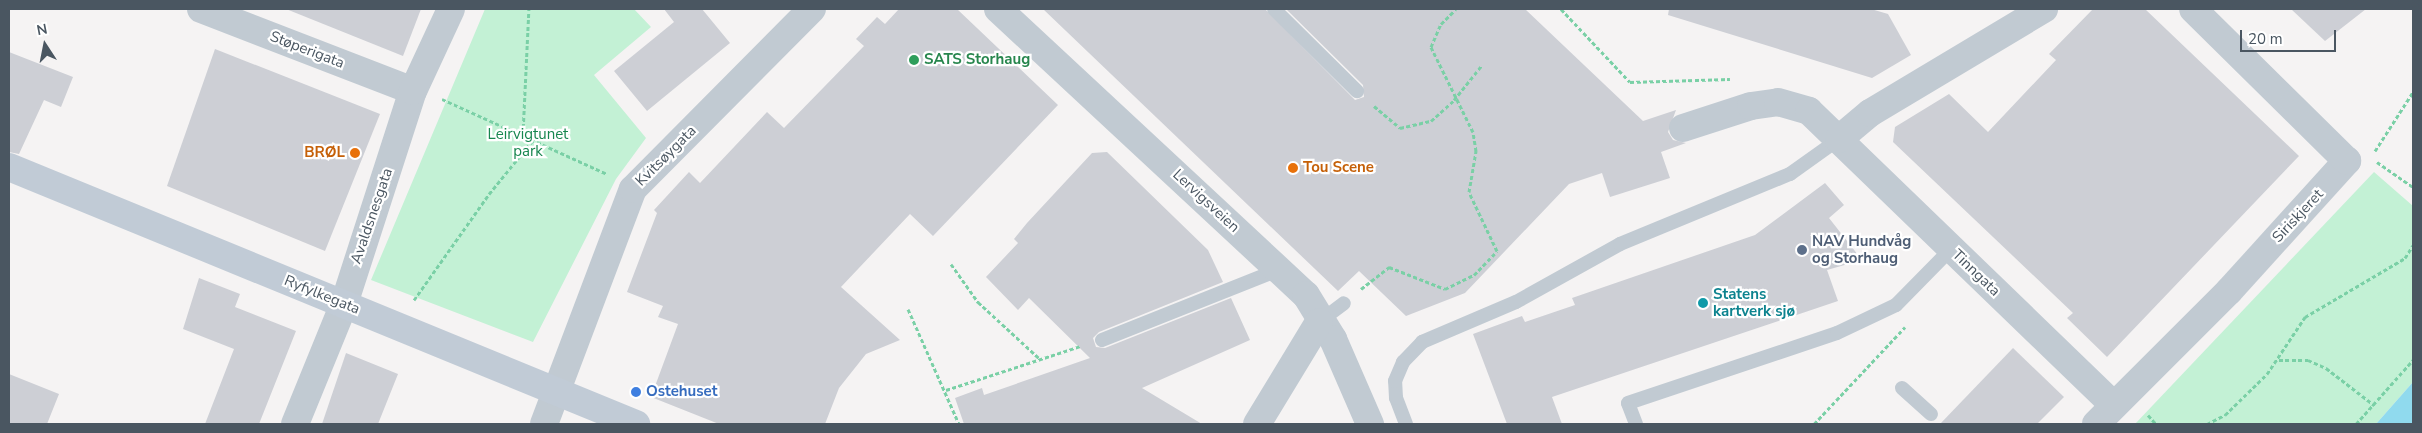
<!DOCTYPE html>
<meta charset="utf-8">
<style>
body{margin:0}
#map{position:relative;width:2422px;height:433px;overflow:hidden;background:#f5f3f3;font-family:"Nunito Sans",sans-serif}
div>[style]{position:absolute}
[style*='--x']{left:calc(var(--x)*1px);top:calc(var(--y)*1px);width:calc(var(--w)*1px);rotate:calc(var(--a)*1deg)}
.green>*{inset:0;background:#c3f1d5}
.water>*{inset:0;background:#90daee}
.building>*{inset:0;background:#cdcfd5}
.path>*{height:3px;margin-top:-1.5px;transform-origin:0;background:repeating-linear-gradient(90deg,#7ad0a6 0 4px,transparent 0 6.5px)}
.lane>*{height:14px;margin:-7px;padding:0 7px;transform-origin:7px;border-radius:7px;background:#c1cad2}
.street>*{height:28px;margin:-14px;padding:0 14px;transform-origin:14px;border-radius:14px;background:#c1cad2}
.secondary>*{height:28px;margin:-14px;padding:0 14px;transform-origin:14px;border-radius:14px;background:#c1cbd6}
.dots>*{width:14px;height:14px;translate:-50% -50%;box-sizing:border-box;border:2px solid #fff;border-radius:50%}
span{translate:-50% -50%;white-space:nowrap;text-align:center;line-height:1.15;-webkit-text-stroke:4.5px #fff;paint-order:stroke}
.street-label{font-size:15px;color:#4a5661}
.leisure-label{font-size:15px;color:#27864d;font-weight:700}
.left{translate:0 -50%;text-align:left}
.park-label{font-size:15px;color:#17864f}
.food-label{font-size:15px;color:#c56008;font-weight:700}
.right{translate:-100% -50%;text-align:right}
.service-label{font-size:15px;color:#4e5e75;font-weight:700}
.culture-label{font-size:15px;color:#0d838f;font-weight:700}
.shop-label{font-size:15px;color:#366cbe;font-weight:700}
.frame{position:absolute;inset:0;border:10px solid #4a5661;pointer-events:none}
.north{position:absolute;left:20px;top:20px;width:50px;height:50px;-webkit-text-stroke:4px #fff;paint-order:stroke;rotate:349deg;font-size:14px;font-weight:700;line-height:20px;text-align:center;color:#4a5661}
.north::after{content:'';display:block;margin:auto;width:18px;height:22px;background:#4a5661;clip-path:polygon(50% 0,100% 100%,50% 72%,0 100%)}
.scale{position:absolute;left:2240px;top:30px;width:96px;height:22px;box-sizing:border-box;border:2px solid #4a5661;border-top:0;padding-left:6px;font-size:15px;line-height:18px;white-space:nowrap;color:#4a5661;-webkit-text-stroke:4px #fff;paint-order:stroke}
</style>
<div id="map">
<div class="green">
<div style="clip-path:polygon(485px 9px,634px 9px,651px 27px,594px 75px,646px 138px,616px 179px,533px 342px,371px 280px)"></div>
<div style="clip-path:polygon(2374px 172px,2413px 206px,2413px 382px,2376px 424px,2135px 424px)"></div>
</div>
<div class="water">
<div style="clip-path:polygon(2413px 382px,2413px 424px,2376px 424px)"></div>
</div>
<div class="building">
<div style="clip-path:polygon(286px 9px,421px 9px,403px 56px)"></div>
<div style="clip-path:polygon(664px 9px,702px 9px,730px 43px,647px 111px,614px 71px,674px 22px)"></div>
<div style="clip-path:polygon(899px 9px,957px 9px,1058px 105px,933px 236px,910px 214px,841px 287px,900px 340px,866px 354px,839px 388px,825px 424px,719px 424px,651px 397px,678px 324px,658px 317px,663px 306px,627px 292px,657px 213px,654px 210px,689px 172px,700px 183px,767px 112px,784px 128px,864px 46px,856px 39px,877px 17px,885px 24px)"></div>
<div style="clip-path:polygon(1043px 9px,1265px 9px,1355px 100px,1364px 97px,1363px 85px,1286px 9px,1525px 9px,1643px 121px,1676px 110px,1668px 132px,1673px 140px,1686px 143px,1661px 152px,1670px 178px,1610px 197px,1602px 173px,1569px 184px,1465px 293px,1406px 316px,1359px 271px,1338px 291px)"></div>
<div style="clip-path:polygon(1669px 9px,1871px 9px,1888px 14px,1911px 55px,1872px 78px,1668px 15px)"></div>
<div style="clip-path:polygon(2093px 9px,2145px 9px,2299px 156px,2107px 357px,2067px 318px,2073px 313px,1893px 142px,1895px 127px,1949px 94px,1988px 132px,2056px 60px,2049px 54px)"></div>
<div style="clip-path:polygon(2291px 9px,2366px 9px,2325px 41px)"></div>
<div style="clip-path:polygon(215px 49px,380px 114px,325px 251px,167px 186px)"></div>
<div style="clip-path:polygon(9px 52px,73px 77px,61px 107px,44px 100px,19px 154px,9px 152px)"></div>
<div style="clip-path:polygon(1107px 152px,1208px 250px,1223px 282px,1099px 332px,1093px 338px,1096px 347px,1105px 348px,1231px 298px,1250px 340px,1142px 388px,1202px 424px,964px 424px,955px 398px,982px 388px,984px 395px,1090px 358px,1029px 298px,1018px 310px,986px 277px,1018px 243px,1014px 239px,1027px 223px,1092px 153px)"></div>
<div style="clip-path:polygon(1825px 183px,1844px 205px,1829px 218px,1862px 260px,1827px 270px,1838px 301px,1552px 397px,1562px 424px,1507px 424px,1473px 334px,1522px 316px,1525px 322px,1575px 305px,1572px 298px,1755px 235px)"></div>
<div style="clip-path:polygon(199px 278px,240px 294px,235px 307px,296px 331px,259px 424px,205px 424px,234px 349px,183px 329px)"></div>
<div style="clip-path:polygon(2013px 348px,2064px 397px,2037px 424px,1940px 424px)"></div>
<div style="clip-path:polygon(346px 353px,398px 374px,378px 424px,322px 424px)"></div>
<div style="clip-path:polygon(9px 374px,59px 394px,47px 424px,9px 424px)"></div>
</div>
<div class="path">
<div style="--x:1561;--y:9;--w:100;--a:46.6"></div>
<div style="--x:1630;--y:82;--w:100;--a:-1.7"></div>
<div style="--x:442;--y:99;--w:181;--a:24.4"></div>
<div style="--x:1374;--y:106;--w:34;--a:40"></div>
<div style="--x:1400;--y:128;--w:32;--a:-13"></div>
<div style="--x:1431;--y:121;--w:31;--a:-42"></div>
<div style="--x:1454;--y:100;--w:45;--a:-51.3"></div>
<div style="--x:523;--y:134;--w:125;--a:-87.3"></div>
<div style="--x:2375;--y:151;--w:70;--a:-57.2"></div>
<div style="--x:2377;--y:162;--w:44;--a:34.8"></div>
<div style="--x:951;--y:264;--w:47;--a:54.6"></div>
<div style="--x:978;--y:302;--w:84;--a:42.6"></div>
<div style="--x:1361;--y:289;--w:36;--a:-38"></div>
<div style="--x:1389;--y:267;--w:60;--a:21.4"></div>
<div style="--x:1445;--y:289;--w:32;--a:-26"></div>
<div style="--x:1474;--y:275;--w:33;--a:-46"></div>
<div style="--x:1497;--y:251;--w:65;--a:-115.4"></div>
<div style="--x:1469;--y:192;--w:42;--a:-80.3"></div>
<div style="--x:1476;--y:151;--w:19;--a:-99"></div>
<div style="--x:1473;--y:132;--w:95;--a:-116.3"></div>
<div style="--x:1431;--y:47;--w:25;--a:-67"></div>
<div style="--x:1441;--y:24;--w:21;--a:-45"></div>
<div style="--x:414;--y:300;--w:130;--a:-54.7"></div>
<div style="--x:489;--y:194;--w:70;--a:-50.8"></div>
<div style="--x:908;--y:309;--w:126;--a:66.1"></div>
<div style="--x:2279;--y:360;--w:29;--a:0"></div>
<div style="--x:2308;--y:360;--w:20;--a:24"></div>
<div style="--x:2326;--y:368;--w:61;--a:37.6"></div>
<div style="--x:946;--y:390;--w:142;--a:-18.1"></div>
<div style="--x:2148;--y:415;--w:12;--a:48"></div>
<div style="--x:1814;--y:424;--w:133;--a:-46.8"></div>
<div style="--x:2207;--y:424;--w:20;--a:-27"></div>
<div style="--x:2225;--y:415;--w:59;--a:-44.3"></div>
<div style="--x:2267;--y:374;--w:69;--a:-56.3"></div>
<div style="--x:2305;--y:317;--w:116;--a:-30.5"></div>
<div style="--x:2405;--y:258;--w:15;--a:-58"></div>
<div style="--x:2356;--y:424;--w:86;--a:-48.3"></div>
</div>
<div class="lane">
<div style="--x:1274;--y:9;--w:117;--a:44.7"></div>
<div style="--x:1319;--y:322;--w:31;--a:-37"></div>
<div style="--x:1102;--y:340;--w:192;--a:-21.7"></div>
<div style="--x:1902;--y:388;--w:39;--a:42"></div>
<div style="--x:1406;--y:424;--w:28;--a:-111"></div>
<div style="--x:1396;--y:398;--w:17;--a:-93"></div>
<div style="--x:1395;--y:381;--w:21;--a:-67"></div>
<div style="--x:1403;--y:362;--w:28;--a:-46"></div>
<div style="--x:1422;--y:342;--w:102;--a:-23.1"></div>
<div style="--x:1516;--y:302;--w:119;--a:-29.1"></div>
<div style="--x:1620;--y:244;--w:184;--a:-22.4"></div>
<div style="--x:1790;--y:174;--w:60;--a:-35.5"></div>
<div style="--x:1636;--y:424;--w:22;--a:-111"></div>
<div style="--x:1628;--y:403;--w:220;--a:-18.5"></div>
<div style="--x:1837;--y:333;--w:65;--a:-25.4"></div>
<div style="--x:1896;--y:305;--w:78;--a:-45.5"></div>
</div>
<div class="street">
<div style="--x:201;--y:9;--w:227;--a:21.1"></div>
<div style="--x:998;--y:9;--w:420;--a:42.9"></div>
<div style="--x:1306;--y:295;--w:52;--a:58.5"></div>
<div style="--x:1333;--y:339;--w:93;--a:66.5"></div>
<div style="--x:1683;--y:128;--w:71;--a:-17.9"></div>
<div style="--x:1751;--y:106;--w:27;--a:-8"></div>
<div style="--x:1778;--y:102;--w:32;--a:16"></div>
<div style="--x:1809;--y:111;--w:424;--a:44"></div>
<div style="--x:1839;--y:139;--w:40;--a:-40"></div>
<div style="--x:1870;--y:113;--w:203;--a:-30.9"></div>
<div style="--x:295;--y:424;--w:130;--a:-67.8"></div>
<div style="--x:344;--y:304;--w:224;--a:-72.1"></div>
<div style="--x:413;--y:91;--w:90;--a:-65.1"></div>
<div style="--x:544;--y:424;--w:251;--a:-69.3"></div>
<div style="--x:633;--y:189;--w:254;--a:-45.2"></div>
<div style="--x:1257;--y:424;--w:119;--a:-58.7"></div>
<div style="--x:2096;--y:424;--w:188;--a:-45"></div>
<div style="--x:2229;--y:291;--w:176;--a:-47.8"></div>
<div style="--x:2347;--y:161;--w:216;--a:-135.4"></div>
</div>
<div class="secondary">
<div style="--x:9;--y:167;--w:678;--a:22.29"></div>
</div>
<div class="dots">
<div style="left:914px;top:60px;background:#2e9e5b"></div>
<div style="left:355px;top:153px;background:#e8710a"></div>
<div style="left:1293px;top:168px;background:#e8710a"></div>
<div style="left:1802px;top:250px;background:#5c6f8a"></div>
<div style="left:1703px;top:303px;background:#0f9aa8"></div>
<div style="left:636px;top:392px;background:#3f7fe0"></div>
</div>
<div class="street-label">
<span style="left:307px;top:50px;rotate:21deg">Støperigata</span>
<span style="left:666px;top:156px;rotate:-45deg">Kvitsøygata</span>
<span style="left:1206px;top:201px;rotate:43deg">Lervigsveien</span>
<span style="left:372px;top:216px;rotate:-71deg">Avaldsnesgata</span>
<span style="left:2298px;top:216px;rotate:-47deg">Siriskjeret</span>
<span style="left:1976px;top:273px;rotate:44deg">Tinngata</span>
<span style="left:322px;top:295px;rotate:22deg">Ryfylkegata</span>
</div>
<div class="leisure-label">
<span class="left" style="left:924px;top:60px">SATS Storhaug</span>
</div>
<div class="park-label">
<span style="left:528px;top:143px">Leirvigtunet<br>park</span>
</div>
<div class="food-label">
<span class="right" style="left:345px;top:153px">BRØL</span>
<span class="left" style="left:1303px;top:168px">Tou Scene</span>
</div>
<div class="service-label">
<span class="left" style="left:1812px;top:250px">NAV Hundvåg<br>og Storhaug</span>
</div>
<div class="culture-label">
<span class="left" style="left:1713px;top:303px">Statens<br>kartverk sjø</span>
</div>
<div class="shop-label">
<span class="left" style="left:646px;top:392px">Ostehuset</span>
</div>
<div class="frame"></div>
<div class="north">N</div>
<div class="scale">20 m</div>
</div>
